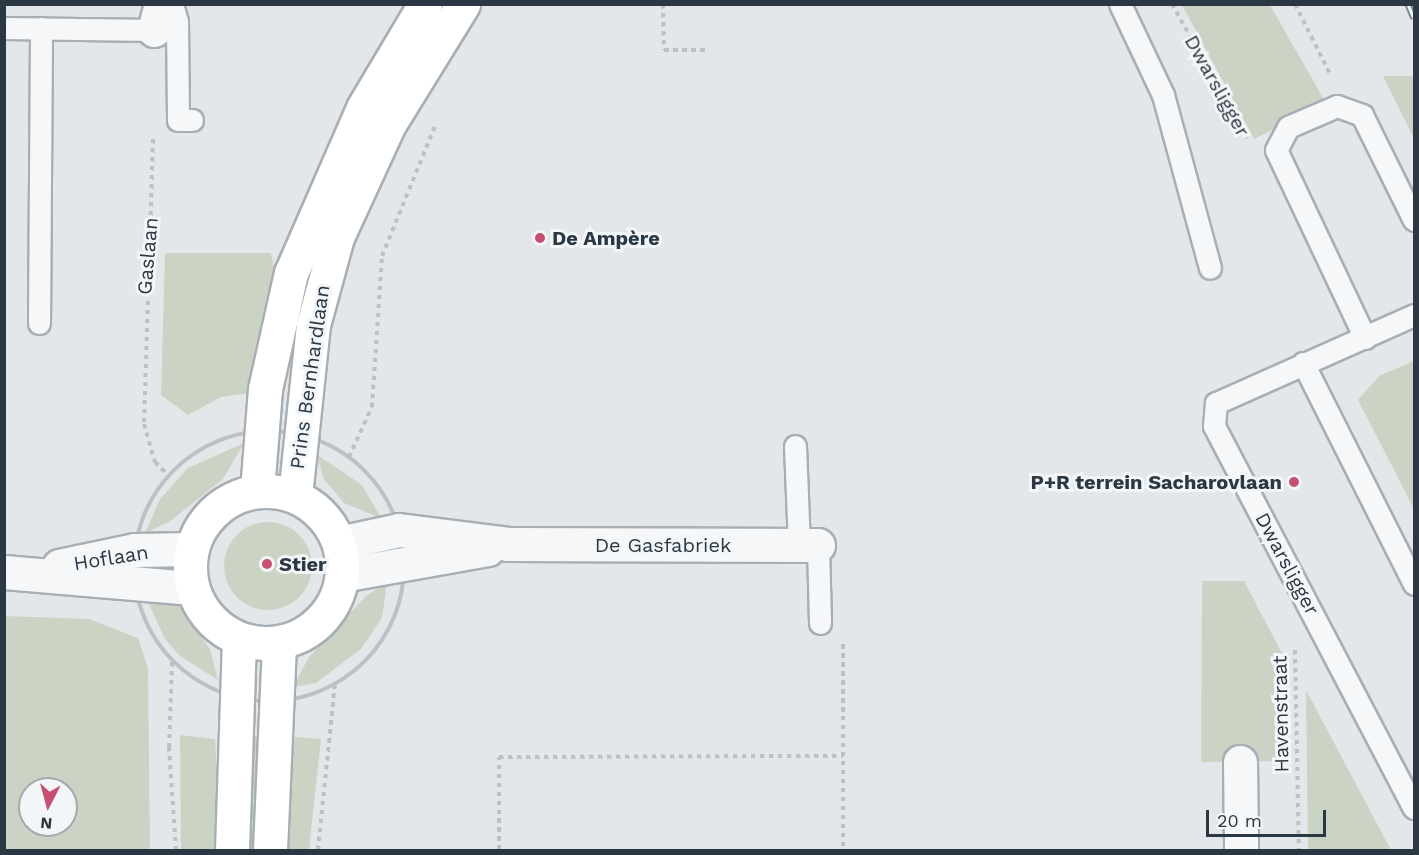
<!DOCTYPE html>
<meta charset="utf-8">
<style>
body{margin:0}
#map{position:relative;width:1419px;height:855px;overflow:hidden;background:#e3e7ea;font-family:"Work Sans",sans-serif}
div>[style]{position:absolute}
[style*='--x']{left:calc(var(--x)*1px);top:calc(var(--y)*1px);width:calc(var(--w)*1px);rotate:calc(var(--a)*1deg)}
.green>*{inset:0;background:#cbd4c4}
.round{border-radius:50%}
.path>*{height:4px;margin-top:-2px;transform-origin:0;background:repeating-linear-gradient(90deg,#bdc1c6 0 4.5px,transparent 0 9px)}
.path>.ring{margin:-2px;padding:0;box-sizing:content-box;background:none;border:4px solid #bdc1c6;border-radius:50%}
.roads{filter:drop-shadow(2px 0 #a8afb4) drop-shadow(-2px 0 #a8afb4) drop-shadow(0 2px #a8afb4) drop-shadow(0 -2px #a8afb4)}
.service>*{height:21px;margin:-10.5px;padding:0 10.5px;transform-origin:10.5px;border-radius:10.5px;background:#f6f7f9}
.minor>*{height:33px;margin:-16.5px;padding:0 16.5px;transform-origin:16.5px;border-radius:16.5px;background:#f6f7f9}
.secondary>*{height:33px;margin:-16.5px;padding:0 16.5px;transform-origin:16.5px;border-radius:16.5px;background:#fff}
.secondary>.ring{margin:-16.5px;padding:0;box-sizing:content-box;background:none;border:33px solid #fff;border-radius:50%}
.rail>*{height:7px;margin-top:-3.5px;transform-origin:0;background:repeating-linear-gradient(90deg,#f3f6f8 0 14px,#7d8993 0 28px);box-sizing:border-box;border-block:2px solid #7d8993}
.dots>*{width:16px;height:16px;translate:-50% -50%;box-sizing:border-box;border:3px solid #f3f6f8;border-radius:50%}
span{translate:-50% -50%;white-space:nowrap;text-align:center;line-height:1.15;-webkit-text-stroke:6px #f3f6f8;paint-order:stroke}
.street-label{font-size:20px;color:#2b3742}
.poi-label{font-size:20px;color:#2b3742;font-weight:700}
.left{translate:0 -50%;text-align:left}
.right{translate:-100% -50%;text-align:right}
.frame{position:absolute;inset:0;border:6px solid #2b3742;pointer-events:none}
.north{position:absolute;left:18px;top:777px;width:60px;height:60px;box-sizing:border-box;background:#f3f6f8;border:2px solid #a3aaaf;border-radius:50%;rotate:186deg;font-size:16px;font-weight:700;line-height:24px;text-align:center;color:#2b3742}
.north::after{content:'';display:block;margin:auto;width:21px;height:27px;background:#c84f74;clip-path:polygon(50% 0,100% 100%,50% 72%,0 100%)}
.scale{position:absolute;left:1206px;top:810px;width:120px;height:27px;box-sizing:border-box;border:3px solid #2b3742;border-top:0;padding-left:8px;font-size:18px;line-height:21px;white-space:nowrap;color:#2b3742;-webkit-text-stroke:4px #f3f6f8;paint-order:stroke}
</style>
<div id="map">
<div class="green">
<div style="clip-path:polygon(1182px 5px,1270px 5px,1326px 103px,1254px 139px)"></div>
<div style="clip-path:polygon(1383px 76px,1414px 76px,1414px 139px)"></div>
<div style="clip-path:polygon(165px 253px,271px 253px,277px 284px,250px 393px,221px 397px,188px 415px,161px 395px)"></div>
<div style="clip-path:polygon(1414px 361px,1414px 509px,1358px 400px,1379px 376px)"></div>
<div style="clip-path:polygon(244px 443px,223px 479px,169px 522px,145px 533px,160px 499px,188px 468px)"></div>
<div style="clip-path:polygon(316px 454px,362px 485px,381px 518px,344px 503px,324px 479px)"></div>
<div class="round" style="left:224px;top:522px;width:88px;height:88px"></div>
<div style="clip-path:polygon(1202px 581px,1244px 581px,1286px 661px,1288px 761px,1201px 762px)"></div>
<div style="clip-path:polygon(387px 582px,382px 618px,361px 649px,316px 683px,293px 687px,309px 657px,366px 596px)"></div>
<div style="clip-path:polygon(144px 593px,177px 603px,210px 649px,218px 680px,180px 656px,165px 639px)"></div>
<div style="clip-path:polygon(evenodd,5px 616px,89px 619px,138px 638px,148px 668px,150px 850px,5px 850px,5px 616px,30px 789px,66px 789px,66px 825px,30px 825px,30px 789px)"></div>
<div style="clip-path:polygon(1306px 690px,1391px 850px,1308px 850px)"></div>
<div style="clip-path:polygon(180px 735px,215px 739px,222px 850px,181px 850px)"></div>
<div style="clip-path:polygon(243px 736px,260px 736px,253px 850px,244px 844px)"></div>
<div style="clip-path:polygon(286px 736px,321px 739px,309px 850px,280px 850px)"></div>
</div>
<div class="path">
<div style="--x:663;--y:4;--w:46;--a:88.8"></div>
<div style="--x:664;--y:50;--w:42;--a:0"></div>
<div style="--x:1172;--y:4;--w:154;--a:60.9"></div>
<div style="--x:1295;--y:4;--w:80;--a:63.4"></div>
<div style="--x:153;--y:139;--w:285;--a:91.8"></div>
<div style="--x:144;--y:424;--w:40;--a:74"></div>
<div style="--x:155;--y:462;--w:18;--a:45"></div>
<div class="ring" style="left:134px;top:431px;width:266px;height:266px"></div>
<div style="--x:349;--y:457;--w:55;--a:-65.3"></div>
<div style="--x:372;--y:407;--w:151;--a:-86.2"></div>
<div style="--x:382;--y:256;--w:143;--a:-67.8"></div>
<div style="--x:843;--y:644;--w:206;--a:90"></div>
<div style="--x:1295;--y:650;--w:200;--a:88.9"></div>
<div style="--x:172;--y:662;--w:85;--a:92"></div>
<div style="--x:169;--y:747;--w:103;--a:86.1"></div>
<div style="--x:318;--y:850;--w:167;--a:-84.2"></div>
<div style="--x:499;--y:850;--w:93;--a:-90"></div>
<div style="--x:499;--y:757;--w:344;--a:-0.2"></div>
</div>
<div class="roads">
<div class="service">
<div style="--x:172;--y:4;--w:18;--a:74"></div>
<div style="--x:177;--y:21;--w:99;--a:89.4"></div>
<div style="--x:178;--y:120;--w:14;--a:0"></div>
<div style="--x:1120;--y:4;--w:101;--a:64.7"></div>
<div style="--x:1163;--y:95;--w:179;--a:74.8"></div>
<div style="--x:4;--y:28;--w:150;--a:0.8"></div>
<div style="--x:1414;--y:315;--w:217;--a:156"></div>
<div style="--x:1216;--y:403;--w:23;--a:95"></div>
<div style="--x:1214;--y:426;--w:431;--a:62.4"></div>
<div style="--x:39;--y:323;--w:295;--a:-89.6"></div>
<div style="--x:1365;--y:338;--w:208;--a:-115.3"></div>
<div style="--x:1276;--y:150;--w:26;--a:-62"></div>
<div style="--x:1288;--y:127;--w:53;--a:-23.2"></div>
<div style="--x:1337;--y:106;--w:27;--a:20"></div>
<div style="--x:1362;--y:115;--w:117;--a:63.7"></div>
<div style="--x:1303;--y:363;--w:247;--a:63.3"></div>
<div style="--x:795;--y:446;--w:99;--a:87.7"></div>
<div style="--x:818;--y:545;--w:78;--a:88.5"></div>
</div>
<div class="minor">
<div style="--x:154;--y:30;--w:27;--a:-75"></div>
<div style="--x:339;--y:543;--w:61;--a:-12.2"></div>
<div style="--x:399;--y:530;--w:110;--a:7.3"></div>
<div style="--x:508;--y:544;--w:310;--a:0.2"></div>
<div style="--x:59;--y:566;--w:78;--a:-11.9"></div>
<div style="--x:135;--y:550;--w:56;--a:-1"></div>
<div style="--x:4;--y:572;--w:189;--a:4.9"></div>
<div style="--x:342;--y:575;--w:148;--a:-10.1"></div>
<div style="--x:1240;--y:762;--w:88;--a:89.3"></div>
</div>
<div class="secondary">
<div class="ring" style="left:190px;top:491px;width:119px;height:119px"></div>
<div style="--x:257;--y:491;--w:102;--a:-85.5"></div>
<div style="--x:265;--y:389;--w:119;--a:-77.4"></div>
<div style="--x:291;--y:273;--w:180;--a:-66.4"></div>
<div style="--x:363;--y:108;--w:121;--a:-59.2"></div>
<div style="--x:295;--y:496;--w:172;--a:-84"></div>
<div style="--x:313;--y:325;--w:91;--a:-74.7"></div>
<div style="--x:337;--y:237;--w:124;--a:-65.3"></div>
<div style="--x:389;--y:124;--w:141;--a:-58.3"></div>
<div style="--x:232;--y:850;--w:211;--a:-88.1"></div>
<div style="--x:270;--y:850;--w:207;--a:-87.5"></div>
</div>
</div>
<div class="rail">
<div style="--x:1408;--y:4;--w:15;--a:67"></div>
</div>
<div class="dots">
<div style="left:540px;top:238px;background:#c84f74"></div>
<div style="left:1294px;top:482px;background:#c84f74"></div>
<div style="left:267px;top:564px;background:#c84f74"></div>
</div>
<div class="street-label">
<span style="left:1217px;top:86px;rotate:61deg">Dwarsligger</span>
<span style="left:148px;top:256px;rotate:-85deg">Gaslaan</span>
<span style="left:310px;top:377px;rotate:-82deg">Prins Bernhardlaan</span>
<span style="left:663px;top:545px">De Gasfabriek</span>
<span style="left:111px;top:558px;rotate:-9deg">Hoflaan</span>
<span style="left:1287px;top:564px;rotate:62deg">Dwarsligger</span>
<span style="left:1281px;top:714px;rotate:-91deg">Havenstraat</span>
</div>
<div class="poi-label">
<span class="left" style="left:552px;top:238px">De Ampère</span>
<span class="right" style="left:1282px;top:482px">P+R terrein Sacharovlaan</span>
<span class="left" style="left:279px;top:564px">Stier</span>
</div>
<div class="frame"></div>
<div class="north">N</div>
<div class="scale">20 m</div>
</div>
